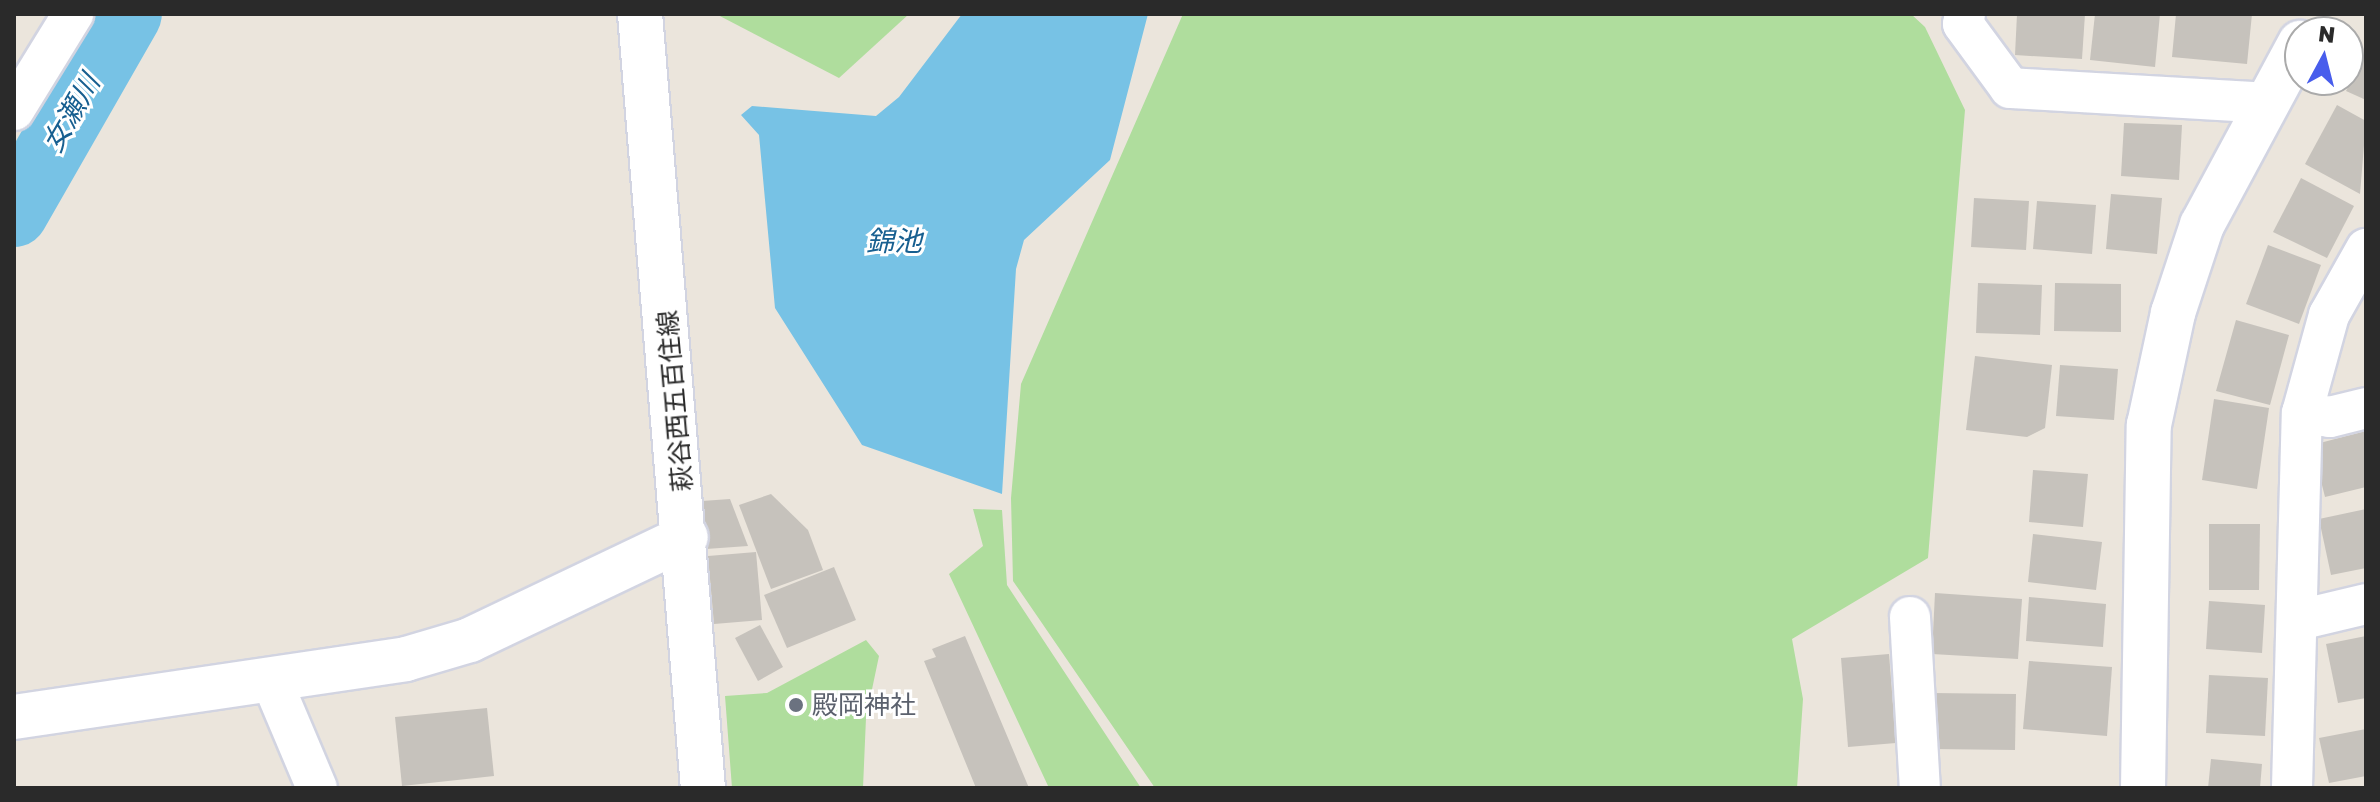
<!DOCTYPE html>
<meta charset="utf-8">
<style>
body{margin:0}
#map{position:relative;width:2380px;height:802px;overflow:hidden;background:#ebe5dc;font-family:"Golos Text","Noto Sans JP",sans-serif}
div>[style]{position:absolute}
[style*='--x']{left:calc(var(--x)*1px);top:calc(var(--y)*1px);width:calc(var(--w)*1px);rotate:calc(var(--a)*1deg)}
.green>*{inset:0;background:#afdd9d}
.water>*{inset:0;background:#77c2e5}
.river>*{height:68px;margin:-34px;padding:0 34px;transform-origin:34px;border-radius:34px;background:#77c2e5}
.building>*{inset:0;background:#c6c2bc}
.roads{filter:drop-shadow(2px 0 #d2d4e1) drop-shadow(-2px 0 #d2d4e1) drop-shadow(0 2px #d2d4e1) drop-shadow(0 -2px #d2d4e1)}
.street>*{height:40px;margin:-20px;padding:0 20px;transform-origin:20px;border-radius:20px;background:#fff}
.secondary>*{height:44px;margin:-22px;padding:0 22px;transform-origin:22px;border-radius:22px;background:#fff}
.dots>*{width:22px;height:22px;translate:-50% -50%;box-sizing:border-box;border:4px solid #fff;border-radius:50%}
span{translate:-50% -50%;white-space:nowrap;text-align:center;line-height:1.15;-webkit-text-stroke:6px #fff;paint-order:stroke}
.street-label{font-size:26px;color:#2a2a2a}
.worship-label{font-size:26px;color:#5b616d}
.left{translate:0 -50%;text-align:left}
.water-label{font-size:28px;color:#175f90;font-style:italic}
.frame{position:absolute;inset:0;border:16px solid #2a2a2a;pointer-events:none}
.north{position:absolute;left:2284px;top:16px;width:80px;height:80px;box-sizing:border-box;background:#fff;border:2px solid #aaa;border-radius:50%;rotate:7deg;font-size:22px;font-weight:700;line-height:32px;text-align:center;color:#2a2a2a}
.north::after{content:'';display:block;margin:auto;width:28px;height:36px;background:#485dec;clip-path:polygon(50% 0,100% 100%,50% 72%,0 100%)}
</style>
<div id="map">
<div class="green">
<div style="clip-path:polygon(716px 14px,909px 14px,839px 78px)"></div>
<div style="clip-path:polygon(1183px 14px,1911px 14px,1925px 27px,1965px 110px,1928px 558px,1792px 639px,1803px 699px,1797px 788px,1155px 788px,1013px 581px,1011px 498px,1021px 384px)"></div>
<div style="clip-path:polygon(973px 509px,1002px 510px,1007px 585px,1141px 788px,1049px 788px,949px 574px,983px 546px)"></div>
<div style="clip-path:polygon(866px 640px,879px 656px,866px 718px,863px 788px,732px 788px,725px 696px,767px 693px)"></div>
</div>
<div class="water">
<div style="clip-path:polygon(962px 14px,1148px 14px,1110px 160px,1024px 240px,1016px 269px,1002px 494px,862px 445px,775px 308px,759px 135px,741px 115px,752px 106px,876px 116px,899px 97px)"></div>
</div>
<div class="river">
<div style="--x:14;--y:213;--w:229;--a:-60.2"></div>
</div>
<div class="building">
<div style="clip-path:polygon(2017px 14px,2085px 14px,2082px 59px,2015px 55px)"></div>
<div style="clip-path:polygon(2095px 14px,2160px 14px,2155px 67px,2090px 60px)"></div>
<div style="clip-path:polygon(2176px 14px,2252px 14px,2247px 64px,2172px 57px)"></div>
<div style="clip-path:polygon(2366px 50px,2366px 100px,2346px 91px)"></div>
<div style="clip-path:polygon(2337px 105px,2366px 121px,2360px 194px,2305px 164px)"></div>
<div style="clip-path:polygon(2124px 123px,2182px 125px,2179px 180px,2121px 176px)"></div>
<div style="clip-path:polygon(2301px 178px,2354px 206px,2327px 258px,2273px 232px)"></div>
<div style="clip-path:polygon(2111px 194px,2162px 198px,2157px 254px,2106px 249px)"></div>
<div style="clip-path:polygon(1974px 198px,2029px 201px,2026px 250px,1971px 247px)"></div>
<div style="clip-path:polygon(2037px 201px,2096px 205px,2092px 254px,2033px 249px)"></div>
<div style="clip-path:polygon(2268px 245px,2321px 265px,2299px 324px,2246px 304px)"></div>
<div style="clip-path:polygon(1978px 283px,2042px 285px,2040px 335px,1976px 333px)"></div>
<div style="clip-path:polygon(2055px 283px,2121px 284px,2121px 332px,2054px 331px)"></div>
<div style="clip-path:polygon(2236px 320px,2289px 335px,2270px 405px,2216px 391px)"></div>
<div style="clip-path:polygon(1975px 356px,2052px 365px,2045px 428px,2027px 437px,1966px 430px)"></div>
<div style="clip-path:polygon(2060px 365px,2118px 369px,2114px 420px,2056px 416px)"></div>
<div style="clip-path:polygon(2214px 399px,2269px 408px,2257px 489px,2202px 480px)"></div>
<div style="clip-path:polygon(2366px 431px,2366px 487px,2325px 497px,2312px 445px)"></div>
<div style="clip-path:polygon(2033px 470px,2088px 474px,2083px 527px,2029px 522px)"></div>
<div style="clip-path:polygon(771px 494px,808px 530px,823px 570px,771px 589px,739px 505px)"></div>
<div style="clip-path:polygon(730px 499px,748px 546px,706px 549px,702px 501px)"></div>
<div style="clip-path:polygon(2366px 509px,2366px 568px,2331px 575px,2319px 519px)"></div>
<div style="clip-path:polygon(2209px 524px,2260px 524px,2259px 590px,2209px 590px)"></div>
<div style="clip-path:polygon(2033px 534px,2102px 542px,2096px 590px,2028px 582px)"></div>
<div style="clip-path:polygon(756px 552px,762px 620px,714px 624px,708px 556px)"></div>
<div style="clip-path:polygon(834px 567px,856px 620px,787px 648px,764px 595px)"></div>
<div style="clip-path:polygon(1935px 593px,2022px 599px,2018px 659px,1932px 654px)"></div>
<div style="clip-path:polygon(2029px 597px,2106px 604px,2103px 647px,2026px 641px)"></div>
<div style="clip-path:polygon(2209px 601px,2265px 605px,2262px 653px,2206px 649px)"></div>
<div style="clip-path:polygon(760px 625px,783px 667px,758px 681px,735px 638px)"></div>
<div style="clip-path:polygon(965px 636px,1029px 788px,976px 788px,924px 661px,936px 657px,932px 649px)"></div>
<div style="clip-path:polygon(2366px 636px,2366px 698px,2338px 703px,2326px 644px)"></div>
<div style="clip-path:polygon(1889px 654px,1896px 743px,1848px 747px,1841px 658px)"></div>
<div style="clip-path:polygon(2029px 661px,2112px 667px,2107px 736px,2023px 729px)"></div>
<div style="clip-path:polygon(2209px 675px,2268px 678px,2265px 736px,2206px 733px)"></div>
<div style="clip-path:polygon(1932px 693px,2016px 694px,2015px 750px,1932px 749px)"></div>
<div style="clip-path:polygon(487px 708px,494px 776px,402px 786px,395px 717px)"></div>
<div style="clip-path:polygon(2366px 729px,2366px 776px,2329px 783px,2319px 738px)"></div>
<div style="clip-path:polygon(2211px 759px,2262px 764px,2260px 788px,2208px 788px)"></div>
</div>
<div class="roads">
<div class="street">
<div style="--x:1965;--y:14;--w:10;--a:101"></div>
<div style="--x:1963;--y:24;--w:79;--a:53.7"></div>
<div style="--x:2010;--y:88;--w:258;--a:3.3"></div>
<div style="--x:14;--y:110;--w:113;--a:-58.4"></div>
<div style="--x:2302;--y:413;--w:28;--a:8"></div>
<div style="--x:2330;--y:417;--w:37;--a:-14"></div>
<div style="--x:1910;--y:617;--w:171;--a:86.7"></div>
<div style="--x:2299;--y:620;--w:69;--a:-13.4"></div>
<div style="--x:273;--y:684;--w:113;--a:67.1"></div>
<div style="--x:2292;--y:788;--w:375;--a:-88.5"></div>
<div style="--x:2302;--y:413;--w:102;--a:-74.6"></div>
<div style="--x:2329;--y:315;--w:76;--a:-60.7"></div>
</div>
<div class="secondary">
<div style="--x:640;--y:14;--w:777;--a:85.35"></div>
<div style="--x:14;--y:717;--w:396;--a:-8.4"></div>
<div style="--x:406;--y:659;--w:67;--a:-16.5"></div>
<div style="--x:470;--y:640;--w:239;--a:-25.5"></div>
<div style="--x:2143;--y:788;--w:363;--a:-89.1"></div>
<div style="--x:2149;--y:425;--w:115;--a:-77.9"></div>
<div style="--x:2173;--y:313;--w:93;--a:-71.8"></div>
<div style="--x:2202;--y:225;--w:207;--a:-61.7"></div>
</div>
</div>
<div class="dots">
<div style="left:796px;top:705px;background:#6b7280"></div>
</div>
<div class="street-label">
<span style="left:675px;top:401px;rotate:-95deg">萩谷西五百住線</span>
</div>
<div class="worship-label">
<span class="left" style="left:812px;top:705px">殿岡神社</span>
</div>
<div class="water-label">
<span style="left:71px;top:113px;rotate:-60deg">女瀬川</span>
<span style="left:894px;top:241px">錦池</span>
</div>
<div class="frame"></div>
<div class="north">N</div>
</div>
